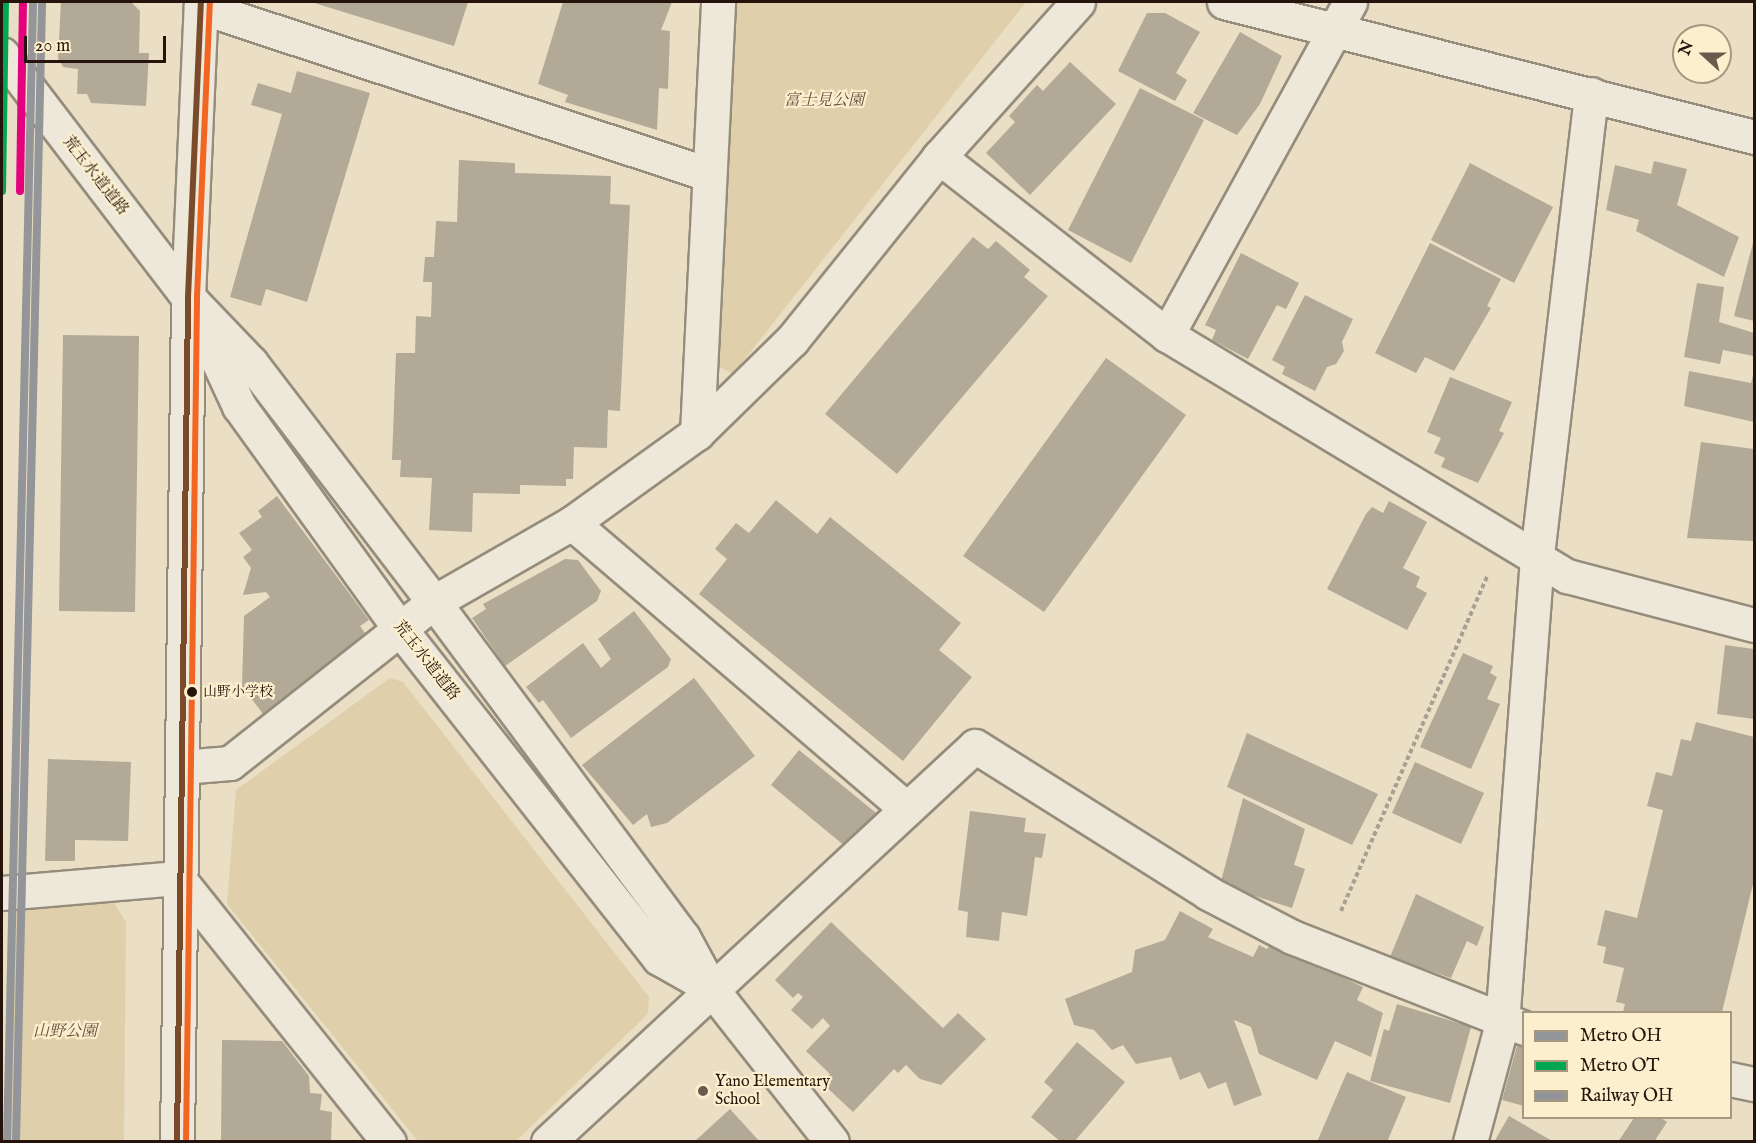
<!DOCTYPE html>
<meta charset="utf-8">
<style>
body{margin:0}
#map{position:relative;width:1756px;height:1143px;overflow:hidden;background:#eadfc4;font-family:"IM FELL English","Noto Serif JP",serif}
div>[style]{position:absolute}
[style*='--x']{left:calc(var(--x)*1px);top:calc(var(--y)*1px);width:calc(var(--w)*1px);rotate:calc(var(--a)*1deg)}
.green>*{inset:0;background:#dfcfab}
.building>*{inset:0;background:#b2a997}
.path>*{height:4px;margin-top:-2px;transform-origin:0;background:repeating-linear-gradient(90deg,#a69f94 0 4.5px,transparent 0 7.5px)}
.roads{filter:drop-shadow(2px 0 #958c7c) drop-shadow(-2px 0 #958c7c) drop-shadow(0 2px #958c7c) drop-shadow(0 -2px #958c7c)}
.minor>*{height:33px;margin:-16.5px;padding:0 16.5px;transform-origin:16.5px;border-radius:16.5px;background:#ede8d9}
.tertiary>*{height:33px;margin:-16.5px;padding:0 16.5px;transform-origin:16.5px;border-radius:16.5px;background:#ede8d9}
.secondary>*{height:33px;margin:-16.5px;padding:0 16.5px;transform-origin:16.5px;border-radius:16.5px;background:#ede8d9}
.bus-1>*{height:6px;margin:-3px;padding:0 3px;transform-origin:3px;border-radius:3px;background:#7a4b2a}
.bus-2>*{height:6px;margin:-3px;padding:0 3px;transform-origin:3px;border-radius:3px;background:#f26522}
.rail-1>*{height:8px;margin:-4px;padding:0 4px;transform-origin:4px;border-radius:4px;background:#939598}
.rail-2>*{height:8px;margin:-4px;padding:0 4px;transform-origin:4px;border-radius:4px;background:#e5007d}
.metro-1>*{height:8px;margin:-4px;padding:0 4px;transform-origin:4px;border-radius:4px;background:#939598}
.metro-2>*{height:8px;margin:-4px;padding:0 4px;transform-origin:4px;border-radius:4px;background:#00a650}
.dots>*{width:16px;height:16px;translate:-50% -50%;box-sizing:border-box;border:3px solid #fcefce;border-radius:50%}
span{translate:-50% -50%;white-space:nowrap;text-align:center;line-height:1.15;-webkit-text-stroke:4.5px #fcefce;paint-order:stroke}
.bus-label{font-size:14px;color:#26140c}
.left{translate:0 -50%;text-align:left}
.park-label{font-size:16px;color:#64513d;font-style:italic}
.street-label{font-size:16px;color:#26140c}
.poi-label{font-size:16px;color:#26140c}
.frame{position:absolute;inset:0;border:3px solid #26140c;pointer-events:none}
.legend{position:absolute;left:1522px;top:1011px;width:210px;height:108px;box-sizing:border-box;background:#fcefce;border:2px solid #a69780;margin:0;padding:8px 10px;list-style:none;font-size:18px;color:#26140c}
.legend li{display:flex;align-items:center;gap:12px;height:30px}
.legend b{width:30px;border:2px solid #a69780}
.north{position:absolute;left:1672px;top:24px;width:60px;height:60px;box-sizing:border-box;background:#fcefce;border:2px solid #a69780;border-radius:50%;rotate:291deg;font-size:16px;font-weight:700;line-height:24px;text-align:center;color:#26140c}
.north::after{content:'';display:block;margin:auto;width:21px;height:27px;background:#6b5b4c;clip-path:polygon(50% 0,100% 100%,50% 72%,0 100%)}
.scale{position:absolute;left:24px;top:36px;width:142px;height:27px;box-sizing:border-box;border:3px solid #26140c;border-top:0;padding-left:8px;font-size:18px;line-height:21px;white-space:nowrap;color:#26140c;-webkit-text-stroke:4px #fcefce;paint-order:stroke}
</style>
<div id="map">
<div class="green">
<div style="clip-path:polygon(733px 2px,1026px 2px,733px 374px,711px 363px)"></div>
<div style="clip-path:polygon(390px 678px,403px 682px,649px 997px,648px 1014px,516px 1141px,418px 1141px,227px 904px,236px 790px)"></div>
<div style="clip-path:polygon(114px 903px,126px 922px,124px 1141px,4px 1141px,8px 910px)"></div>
</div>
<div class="building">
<div style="clip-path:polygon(61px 2px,132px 3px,140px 11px,139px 53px,149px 53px,146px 106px,91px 103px,87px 94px,77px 94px,78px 69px,63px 67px,58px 58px)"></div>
<div style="clip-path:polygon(311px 2px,468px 2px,454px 46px)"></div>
<div style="clip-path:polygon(563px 2px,672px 2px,661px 30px,670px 31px,668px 89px,659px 88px,657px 130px,565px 102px,568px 95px,538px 84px)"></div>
<div style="clip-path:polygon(1147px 13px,1165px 13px,1200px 32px,1176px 73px,1187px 80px,1175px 101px,1118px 71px)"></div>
<div style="clip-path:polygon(1240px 32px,1282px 56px,1260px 104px,1237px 135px,1193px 113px)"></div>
<div style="clip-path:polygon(1070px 62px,1116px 104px,1030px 195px,986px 153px,1015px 122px,1009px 116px,1037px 85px,1043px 91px)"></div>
<div style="clip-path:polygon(297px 71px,370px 93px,307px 302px,266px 289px,261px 306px,230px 297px,282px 114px,251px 105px,258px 83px,291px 93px)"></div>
<div style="clip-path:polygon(1140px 88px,1204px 120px,1131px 263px,1068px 230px)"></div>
<div style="clip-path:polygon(459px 160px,515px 163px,515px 173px,611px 176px,610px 204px,630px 205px,620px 411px,608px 410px,607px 448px,574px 447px,573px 479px,566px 479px,566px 486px,520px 485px,520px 494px,473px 493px,472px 532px,429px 530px,432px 478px,400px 477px,401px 460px,392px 460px,396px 353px,415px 353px,416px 316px,431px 317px,432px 282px,423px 282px,425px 257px,434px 257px,436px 221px,457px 222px)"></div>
<div style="clip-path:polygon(1654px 161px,1687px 169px,1677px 205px,1739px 237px,1724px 277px,1636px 231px,1639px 220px,1606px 210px,1615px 165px,1651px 174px)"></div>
<div style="clip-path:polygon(1470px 163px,1553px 207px,1514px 283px,1431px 240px)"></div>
<div style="clip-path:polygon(973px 237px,988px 249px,996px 241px,1030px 270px,1024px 277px,1048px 296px,897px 474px,825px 414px)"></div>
<div style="clip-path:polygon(1754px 239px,1754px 321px,1734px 316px)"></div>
<div style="clip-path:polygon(1430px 243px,1501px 279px,1487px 306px,1491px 308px,1454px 371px,1425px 357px,1416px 373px,1375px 353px)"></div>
<div style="clip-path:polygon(1241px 253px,1299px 283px,1286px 309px,1277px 305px,1248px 359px,1212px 340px,1216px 330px,1205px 325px)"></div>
<div style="clip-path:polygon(1697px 283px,1724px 287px,1719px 322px,1754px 333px,1754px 356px,1723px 350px,1720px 364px,1684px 357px)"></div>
<div style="clip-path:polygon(1305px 295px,1353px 319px,1342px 342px,1344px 351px,1336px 364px,1327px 367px,1315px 391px,1282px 374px,1285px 367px,1272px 360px)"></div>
<div style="clip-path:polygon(63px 335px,139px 336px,135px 612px,59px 611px)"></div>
<div style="clip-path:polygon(1106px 358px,1186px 415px,1044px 612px,963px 556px)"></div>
<div style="clip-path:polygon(1689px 371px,1751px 383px,1754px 371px,1754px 422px,1684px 406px)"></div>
<div style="clip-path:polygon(1450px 377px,1512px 402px,1499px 431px,1504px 433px,1478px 483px,1441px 467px,1445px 458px,1434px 453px,1441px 438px,1427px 432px)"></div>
<div style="clip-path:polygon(1701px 442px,1754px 449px,1753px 541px,1687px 538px)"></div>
<div style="clip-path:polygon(277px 496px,369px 620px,360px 626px,367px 636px,263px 714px,242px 686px,244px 616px,270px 597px,266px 592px,243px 595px,251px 568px,243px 557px,252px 550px,239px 533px,262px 517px,258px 511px)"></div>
<div style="clip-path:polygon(776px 500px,817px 534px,830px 517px,961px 623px,939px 650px,972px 677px,903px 761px,699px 594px,727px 559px,715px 549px,736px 523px,749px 533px)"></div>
<div style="clip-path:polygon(1389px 501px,1427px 522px,1403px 568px,1420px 577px,1416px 587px,1427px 593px,1407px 630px,1327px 589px,1366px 514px,1372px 507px,1383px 513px)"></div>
<div style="clip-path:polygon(565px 559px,578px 560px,601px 591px,597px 601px,505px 666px,472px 618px,486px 609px,483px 604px)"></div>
<div style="clip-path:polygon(634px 611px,671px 659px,668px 667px,571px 738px,543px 700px,539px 703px,526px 687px,583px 643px,601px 668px,611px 659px,598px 639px)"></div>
<div style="clip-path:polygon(1725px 645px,1754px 649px,1754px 719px,1717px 714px)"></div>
<div style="clip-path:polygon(1463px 653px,1493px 666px,1490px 673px,1497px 677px,1487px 699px,1500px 704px,1471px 769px,1420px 747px)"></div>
<div style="clip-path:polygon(694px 678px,755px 756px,667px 823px,651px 827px,647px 814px,633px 825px,582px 765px)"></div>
<div style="clip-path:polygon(1696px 722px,1754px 737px,1754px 880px,1722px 1012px,1623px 1012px,1625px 1004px,1616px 1002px,1624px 968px,1603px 963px,1606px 947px,1597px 945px,1605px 910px,1637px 918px,1663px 810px,1647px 806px,1656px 772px,1672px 776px,1681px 739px,1691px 741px)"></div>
<div style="clip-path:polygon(1247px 733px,1378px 794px,1352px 845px,1227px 787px)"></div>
<div style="clip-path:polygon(799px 750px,881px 817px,852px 852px,771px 785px)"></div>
<div style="clip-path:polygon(48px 759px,131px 762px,128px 841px,75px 840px,75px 861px,45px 861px)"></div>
<div style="clip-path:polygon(1415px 762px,1484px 793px,1461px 844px,1392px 813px)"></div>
<div style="clip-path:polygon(1243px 798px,1305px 829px,1294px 865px,1305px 869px,1292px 908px,1220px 885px)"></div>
<div style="clip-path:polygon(970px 811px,1026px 818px,1024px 832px,1046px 834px,1042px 858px,1035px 857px,1027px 916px,1002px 912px,999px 941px,966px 937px,968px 912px,958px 910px)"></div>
<div style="clip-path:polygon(1416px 894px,1484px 927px,1477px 946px,1467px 941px,1451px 978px,1390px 957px)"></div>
<div style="clip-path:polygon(1180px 911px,1213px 929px,1208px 937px,1253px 957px,1259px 945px,1267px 949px,1271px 943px,1363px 987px,1357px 1000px,1383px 1013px,1371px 1057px,1335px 1041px,1317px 1080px,1259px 1054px,1251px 1027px,1234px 1020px,1262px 1095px,1234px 1106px,1226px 1082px,1208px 1089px,1200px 1072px,1180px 1080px,1171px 1057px,1136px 1064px,1123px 1045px,1112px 1050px,1094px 1030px,1074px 1025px,1065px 999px,1132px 972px,1135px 950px,1165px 940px)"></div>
<div style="clip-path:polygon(831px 922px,943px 1028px,958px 1013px,986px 1039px,941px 1085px,920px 1079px,906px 1065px,898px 1073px,894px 1069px,853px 1112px,821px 1082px,830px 1074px,806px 1051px,830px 1026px,823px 1018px,812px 1029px,791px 1010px,803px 997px,798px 993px,793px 998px,775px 980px)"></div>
<div style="clip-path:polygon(1397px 1004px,1471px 1027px,1450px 1103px,1370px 1081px,1384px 1029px,1389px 1031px)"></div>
<div style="clip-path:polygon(222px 1040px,282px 1041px,309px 1076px,310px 1093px,322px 1094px,320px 1110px,332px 1112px,331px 1142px,221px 1142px)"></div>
<div style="clip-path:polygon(1077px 1042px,1125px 1082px,1074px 1142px,1061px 1142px,1031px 1117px,1053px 1090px,1044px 1082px)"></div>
<div style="clip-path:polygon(1518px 1042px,1524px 1044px,1524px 1106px,1502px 1100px)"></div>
<div style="clip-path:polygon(1347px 1072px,1406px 1097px,1387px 1142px,1317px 1142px)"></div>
<div style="clip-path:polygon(730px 1109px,760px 1142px,694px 1142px)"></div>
<div style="clip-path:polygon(1509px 1116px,1554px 1142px,1494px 1142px)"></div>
<div style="clip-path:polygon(1634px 1118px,1661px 1118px,1667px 1122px,1654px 1142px,1618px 1142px)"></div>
</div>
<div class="path">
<div style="--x:1341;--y:911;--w:365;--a:-66.4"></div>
</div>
<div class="roads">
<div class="minor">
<div style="--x:1224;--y:2;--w:547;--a:14.29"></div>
<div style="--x:201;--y:7;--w:534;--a:18.23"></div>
<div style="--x:939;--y:157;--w:289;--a:38"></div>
<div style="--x:1167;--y:335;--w:467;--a:31.1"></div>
<div style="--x:1567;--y:576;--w:193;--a:14.7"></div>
<div style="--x:1167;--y:335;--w:380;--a:-61.2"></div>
<div style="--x:697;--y:433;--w:432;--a:-87.2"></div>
<div style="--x:572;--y:523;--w:438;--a:40.5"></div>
<div style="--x:182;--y:767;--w:48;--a:-4.8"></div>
<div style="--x:230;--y:763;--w:260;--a:-38.3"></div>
<div style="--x:434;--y:602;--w:159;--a:-29.8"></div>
<div style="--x:572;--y:523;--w:154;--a:-35.8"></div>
<div style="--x:697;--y:433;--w:133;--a:-44.4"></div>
<div style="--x:792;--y:340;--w:235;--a:-51.2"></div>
<div style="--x:939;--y:157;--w:208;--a:-48.1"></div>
<div style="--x:2;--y:893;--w:177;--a:-4.9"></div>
<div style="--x:178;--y:878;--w:338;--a:51.4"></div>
<div style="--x:1730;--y:1079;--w:25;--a:12"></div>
<div style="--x:548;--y:1142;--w:582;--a:-42.84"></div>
<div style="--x:975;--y:746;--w:275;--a:32.2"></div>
<div style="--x:1208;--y:893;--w:95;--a:27.6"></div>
<div style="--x:1292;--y:937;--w:249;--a:21.4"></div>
<div style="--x:1470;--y:1142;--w:123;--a:-74.9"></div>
<div style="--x:1502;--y:1023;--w:469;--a:-85.7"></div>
<div style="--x:1537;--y:555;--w:464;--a:-83.3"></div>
</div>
<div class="tertiary">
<div style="--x:177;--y:1142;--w:845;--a:-89.25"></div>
<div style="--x:188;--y:297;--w:295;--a:-87.5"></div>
</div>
<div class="secondary">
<div style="--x:2;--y:54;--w:306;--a:52.6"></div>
<div style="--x:188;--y:297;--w:91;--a:46.3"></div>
<div style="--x:251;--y:363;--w:301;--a:52.6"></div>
<div style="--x:434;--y:602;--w:417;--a:53.4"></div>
<div style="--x:683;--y:937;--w:57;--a:61.6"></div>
<div style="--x:710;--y:987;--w:197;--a:51.8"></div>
<div style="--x:199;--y:320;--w:95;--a:65.1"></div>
<div style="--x:239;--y:406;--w:275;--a:54.2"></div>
<div style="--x:400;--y:629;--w:419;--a:51.8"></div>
<div style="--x:659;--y:958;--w:59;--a:29.6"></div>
</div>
</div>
<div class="bus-1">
<div style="--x:177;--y:1142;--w:845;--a:-89.25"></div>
<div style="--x:188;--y:297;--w:295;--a:-87.5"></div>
</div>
<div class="bus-2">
<div style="--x:186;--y:1142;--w:845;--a:-89.25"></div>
<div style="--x:197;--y:297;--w:295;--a:-87.5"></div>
</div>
<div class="rail-1">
<div style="--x:16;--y:1142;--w:1140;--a:-88.69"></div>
</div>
<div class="rail-2">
<div style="--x:20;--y:191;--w:189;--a:-89.1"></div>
</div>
<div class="metro-1">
<div style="--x:7;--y:1142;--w:1140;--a:-88.69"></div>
</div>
<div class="metro-2">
<div style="--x:2;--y:191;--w:189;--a:-89.1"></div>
</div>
<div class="dots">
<div style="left:192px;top:692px;background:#26140c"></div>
<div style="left:703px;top:1091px;background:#6b5b4c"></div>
</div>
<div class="bus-label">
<span class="left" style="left:203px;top:692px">山野小学校</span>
</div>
<div class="park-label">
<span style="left:824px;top:101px">富士見公園</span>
<span style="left:65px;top:1032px">山野公園</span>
</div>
<div class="street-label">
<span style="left:95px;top:176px;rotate:52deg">荒玉水道道路</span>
<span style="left:426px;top:661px;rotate:52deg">荒玉水道道路</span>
</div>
<div class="poi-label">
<span class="left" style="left:715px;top:1091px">Yano Elementary<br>School</span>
</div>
<div class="frame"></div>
<ul class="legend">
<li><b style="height:8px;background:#939598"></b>Metro OH</li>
<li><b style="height:8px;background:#00a650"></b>Metro OT</li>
<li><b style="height:8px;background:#939598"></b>Railway OH</li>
</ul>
<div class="north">N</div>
<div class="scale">20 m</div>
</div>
